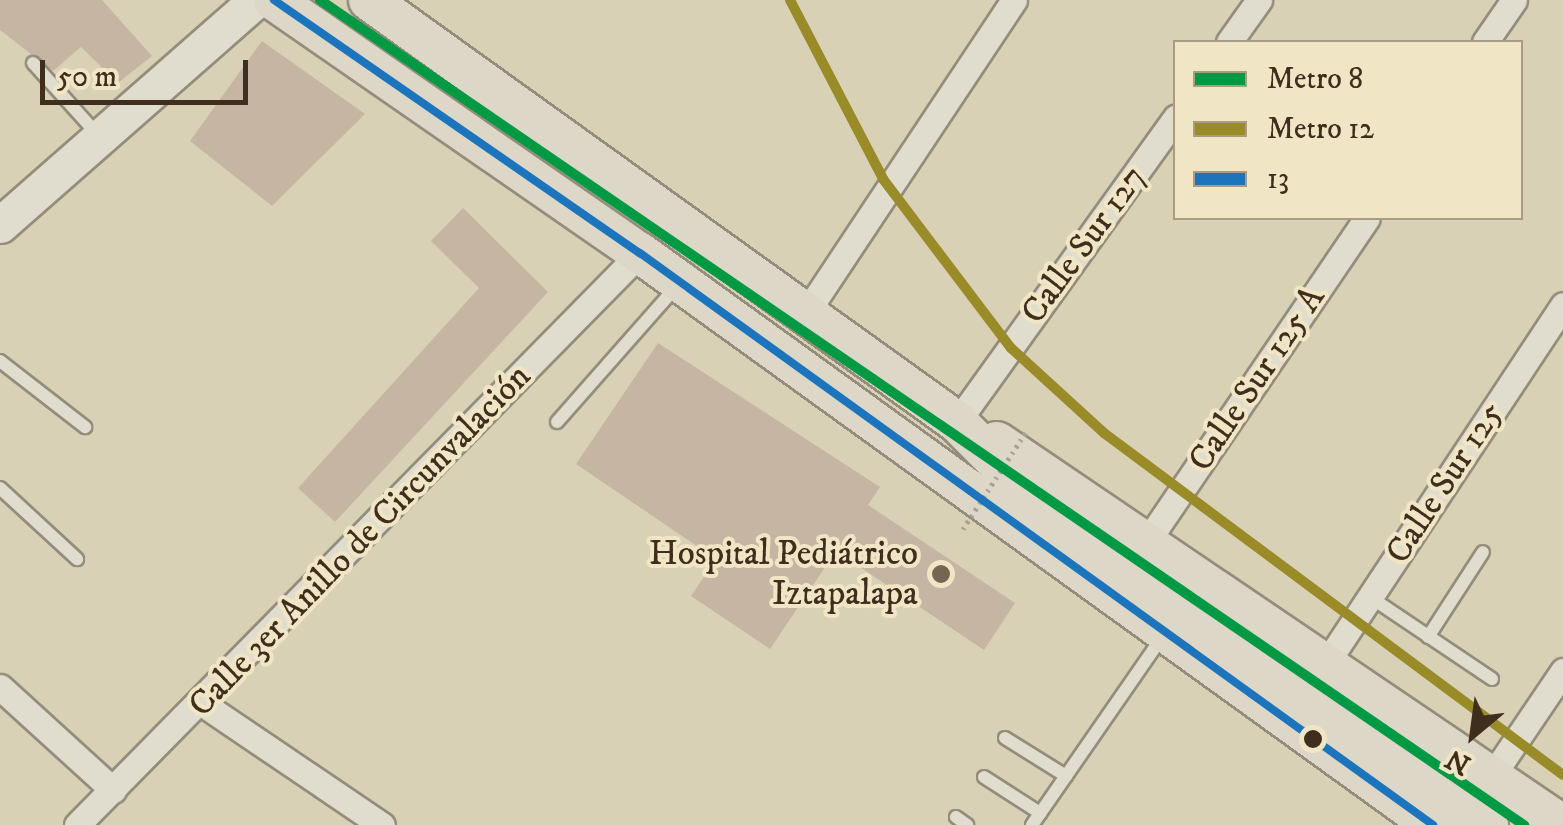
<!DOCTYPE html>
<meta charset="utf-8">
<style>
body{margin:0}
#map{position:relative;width:1563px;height:825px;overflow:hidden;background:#d9d1b5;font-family:"IM FELL DW Pica",serif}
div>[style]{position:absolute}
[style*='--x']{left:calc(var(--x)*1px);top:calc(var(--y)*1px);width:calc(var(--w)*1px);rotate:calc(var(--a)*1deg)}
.building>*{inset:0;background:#c7b5a3}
.roads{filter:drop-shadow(2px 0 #948d7c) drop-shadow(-2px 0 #948d7c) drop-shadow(0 2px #948d7c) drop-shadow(0 -2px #948d7c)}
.lane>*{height:12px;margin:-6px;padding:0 6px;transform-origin:6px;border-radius:6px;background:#e1ddce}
.street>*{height:25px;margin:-12.5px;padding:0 12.5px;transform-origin:12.5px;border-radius:12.5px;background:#e1ddce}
.secondary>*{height:35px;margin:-17.5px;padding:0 17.5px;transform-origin:17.5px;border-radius:17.5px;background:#e1ddce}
.primary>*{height:40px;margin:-20px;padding:0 20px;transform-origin:20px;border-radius:20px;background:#dcd7c7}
.path-bridge>*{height:5px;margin-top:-2.5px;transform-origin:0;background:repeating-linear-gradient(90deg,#a5a195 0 2.5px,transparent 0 7.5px)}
.bus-1>*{height:8px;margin:-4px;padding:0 4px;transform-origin:4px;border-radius:4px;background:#1c75bc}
.metro-1>*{height:10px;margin:-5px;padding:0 5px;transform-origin:5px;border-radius:5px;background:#009a44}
.metro-2>*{height:10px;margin:-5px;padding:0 5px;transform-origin:5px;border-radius:5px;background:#998b28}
.dots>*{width:28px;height:28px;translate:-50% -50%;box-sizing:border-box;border:5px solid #f0e6c5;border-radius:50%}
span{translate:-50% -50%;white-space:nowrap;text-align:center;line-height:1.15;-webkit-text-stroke:8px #f0e6c5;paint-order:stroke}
.street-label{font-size:35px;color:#3f2d1e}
.poi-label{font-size:35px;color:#3f2d1e}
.right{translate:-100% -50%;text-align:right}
.legend{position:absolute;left:1173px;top:40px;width:350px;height:180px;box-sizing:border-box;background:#f0e6c5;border:2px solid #a99c82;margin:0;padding:12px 18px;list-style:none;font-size:30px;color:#3f2d1e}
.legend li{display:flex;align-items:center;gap:20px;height:50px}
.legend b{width:50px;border:2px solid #a99c82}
.north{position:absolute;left:1423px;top:685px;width:100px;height:100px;-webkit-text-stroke:8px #f0e6c5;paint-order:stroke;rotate:209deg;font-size:28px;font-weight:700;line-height:40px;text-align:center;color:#3f2d1e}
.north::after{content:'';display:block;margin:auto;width:35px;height:45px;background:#3f2d1e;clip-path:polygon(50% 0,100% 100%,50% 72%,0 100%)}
.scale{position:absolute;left:40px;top:60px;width:208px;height:45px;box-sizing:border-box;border:5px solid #3f2d1e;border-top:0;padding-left:12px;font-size:30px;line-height:35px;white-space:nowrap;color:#3f2d1e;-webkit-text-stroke:8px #f0e6c5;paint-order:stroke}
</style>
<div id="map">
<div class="building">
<div style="clip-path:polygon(0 0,102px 0,152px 56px,118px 83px,81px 47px,53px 71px,0 30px)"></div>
<div style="clip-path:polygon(262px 41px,365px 114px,272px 206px,190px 141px)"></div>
<div style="clip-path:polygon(463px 208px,548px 292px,335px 522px,298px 488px,479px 288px,431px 241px)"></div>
<div style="clip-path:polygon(658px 343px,880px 487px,868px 505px,1015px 603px,984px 650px,836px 551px,770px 649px,691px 596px,716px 559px,576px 464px)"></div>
</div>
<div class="roads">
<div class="lane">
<div style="--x:33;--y:63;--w:97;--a:47.9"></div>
<div style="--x:0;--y:361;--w:108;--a:37.8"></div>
<div style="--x:557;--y:422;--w:179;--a:-48.6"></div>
<div style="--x:0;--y:488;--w:105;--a:42.7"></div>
<div style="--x:1370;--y:597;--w:147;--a:33.9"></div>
<div style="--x:1428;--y:637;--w:101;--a:-57.1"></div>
<div style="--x:1005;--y:738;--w:72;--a:31.9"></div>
<div style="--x:984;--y:777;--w:67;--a:32.7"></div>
<div style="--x:956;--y:817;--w:14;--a:36"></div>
<div style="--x:1032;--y:825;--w:230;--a:-55.3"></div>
</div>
<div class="street">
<div style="--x:1229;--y:42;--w:52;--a:-54.5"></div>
<div style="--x:1485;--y:42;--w:51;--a:-55.4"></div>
<div style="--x:806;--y:313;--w:376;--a:-56.4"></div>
<div style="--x:957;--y:422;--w:375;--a:-54.3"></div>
<div style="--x:1148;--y:540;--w:389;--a:-55.8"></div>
<div style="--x:1327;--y:662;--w:428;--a:-56.5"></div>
<div style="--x:0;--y:687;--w:153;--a:42.3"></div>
<div style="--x:203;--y:704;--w:216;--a:34.1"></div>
<div style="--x:1492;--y:776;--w:127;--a:-55.9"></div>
<div style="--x:77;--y:825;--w:803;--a:-45.45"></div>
</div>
<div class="secondary">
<div style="--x:0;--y:225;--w:341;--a:-41.3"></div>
</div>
<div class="primary">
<div style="--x:274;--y:0;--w:445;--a:34.7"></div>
<div style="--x:640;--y:253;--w:978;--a:35.8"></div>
<div style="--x:369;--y:0;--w:724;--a:35.67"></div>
<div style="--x:957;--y:422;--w:144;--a:45"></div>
<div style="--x:1059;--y:524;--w:524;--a:35.05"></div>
<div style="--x:997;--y:442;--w:683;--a:34.13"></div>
</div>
</div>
<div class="path-bridge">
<div style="--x:963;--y:529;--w:116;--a:-57"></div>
</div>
<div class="bus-1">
<div style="--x:274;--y:0;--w:445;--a:34.7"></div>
<div style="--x:640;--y:253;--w:978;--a:35.8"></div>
</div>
<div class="metro-1">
<div style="--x:320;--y:0;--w:1460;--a:34.42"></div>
</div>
<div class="metro-2">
<div style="--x:790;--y:0;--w:202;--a:62.5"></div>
<div style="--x:883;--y:179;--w:212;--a:52.9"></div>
<div style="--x:1011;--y:348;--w:126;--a:42.4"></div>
<div style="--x:1104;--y:433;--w:572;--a:36.69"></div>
</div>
<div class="dots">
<div style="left:941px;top:574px;background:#756653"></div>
<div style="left:1313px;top:739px;background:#3f2d1e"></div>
</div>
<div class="street-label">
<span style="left:1084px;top:245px;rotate:-54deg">Calle Sur 127</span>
<span style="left:1257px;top:379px;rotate:-56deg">Calle Sur 125 A</span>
<span style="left:1445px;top:483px;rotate:-57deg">Calle Sur 125</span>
<span style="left:360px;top:541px;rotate:-46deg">Calle 3er Anillo de Circunvalación</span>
</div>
<div class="poi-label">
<span class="right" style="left:918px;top:574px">Hospital Pediátrico<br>Iztapalapa</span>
</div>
<ul class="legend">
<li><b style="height:12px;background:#009a44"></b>Metro 8</li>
<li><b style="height:12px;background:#998b28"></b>Metro 12</li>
<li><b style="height:12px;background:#1c75bc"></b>13</li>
</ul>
<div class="north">N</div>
<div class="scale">50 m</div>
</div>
